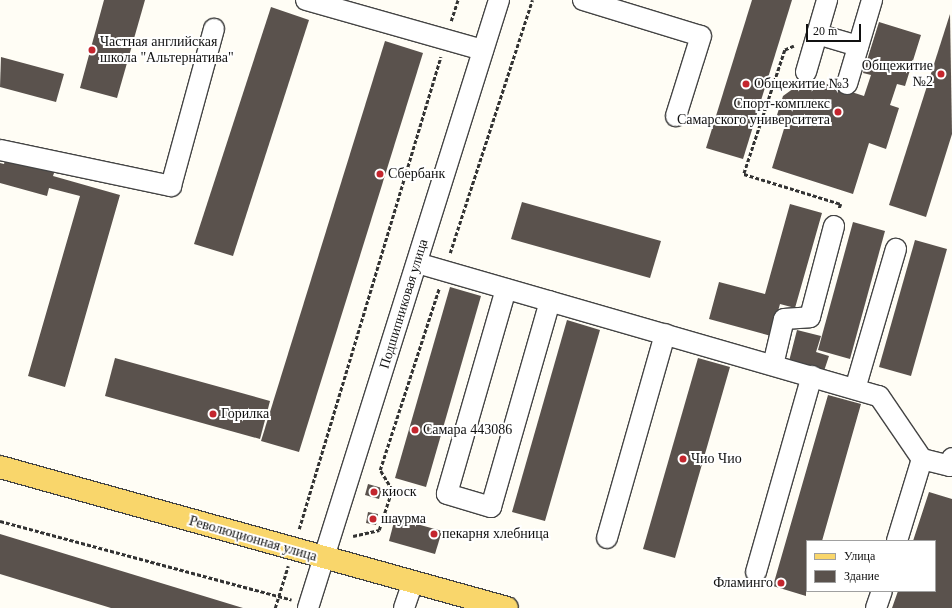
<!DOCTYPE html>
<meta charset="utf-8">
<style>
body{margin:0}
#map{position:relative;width:952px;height:608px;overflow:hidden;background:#fffdf5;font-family:"Times New Roman",serif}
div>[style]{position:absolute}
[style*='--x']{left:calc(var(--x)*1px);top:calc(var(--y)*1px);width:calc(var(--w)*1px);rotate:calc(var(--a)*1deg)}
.building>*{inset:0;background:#5a524d}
.path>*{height:2.5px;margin-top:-1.25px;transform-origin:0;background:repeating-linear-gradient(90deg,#333 0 4px,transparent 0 6px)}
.roads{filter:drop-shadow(1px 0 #444) drop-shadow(-1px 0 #444) drop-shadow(0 1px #444) drop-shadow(0 -1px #444)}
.minor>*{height:20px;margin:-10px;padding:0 10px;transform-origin:10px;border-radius:10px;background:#fff}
.major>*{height:22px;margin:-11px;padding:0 11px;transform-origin:11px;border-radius:11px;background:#f9d66b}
.dots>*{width:11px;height:11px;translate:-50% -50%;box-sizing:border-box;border:2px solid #fff;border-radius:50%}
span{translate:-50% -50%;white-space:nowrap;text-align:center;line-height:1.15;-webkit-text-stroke:4px #fff;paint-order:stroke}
.poi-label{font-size:14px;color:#111}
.left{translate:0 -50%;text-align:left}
.right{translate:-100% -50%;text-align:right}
.street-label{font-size:14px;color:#111}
.legend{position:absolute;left:806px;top:540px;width:130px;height:52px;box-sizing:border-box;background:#fff;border:1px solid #a0a0a0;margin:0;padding:5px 7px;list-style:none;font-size:12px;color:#111}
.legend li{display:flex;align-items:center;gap:8px;height:20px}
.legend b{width:20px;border:1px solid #a0a0a0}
.scale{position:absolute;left:806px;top:24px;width:55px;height:18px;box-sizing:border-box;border:2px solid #111;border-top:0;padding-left:5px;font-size:12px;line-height:14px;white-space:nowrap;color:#111;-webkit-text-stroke:3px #fff;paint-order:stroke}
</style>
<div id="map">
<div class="building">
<div style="clip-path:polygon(104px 0,145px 0,117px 98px,80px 88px)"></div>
<div style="clip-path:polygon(752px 0,792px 0,743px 159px,706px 148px)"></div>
<div style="clip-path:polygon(271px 7px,309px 20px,233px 256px,194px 244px)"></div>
<div style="clip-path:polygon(950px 14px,952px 134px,926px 217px,889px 205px)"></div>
<div style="clip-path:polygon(879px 22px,921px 35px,905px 86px,897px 84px,890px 105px,899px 108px,886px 149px,869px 143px,853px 194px,772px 168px,787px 119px,777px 115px,783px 96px,808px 78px,864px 96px,871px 75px,863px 73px)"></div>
<div style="clip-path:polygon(385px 41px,423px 53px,299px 452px,261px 441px)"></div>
<div style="clip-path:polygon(1px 57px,64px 74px,56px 102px,0 87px)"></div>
<div style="clip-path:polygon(7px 153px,56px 167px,53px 176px,120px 195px,65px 387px,28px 376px,80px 196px,49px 188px,47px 196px,0 183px,0 163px,4px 164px)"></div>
<div style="clip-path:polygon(522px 202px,661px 241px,650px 278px,511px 239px)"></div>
<div style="clip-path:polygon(790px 204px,822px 213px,795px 308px,780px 304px,771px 336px,709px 319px,719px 282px,765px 294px)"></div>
<div style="clip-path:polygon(853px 222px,885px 231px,850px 359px,818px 350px)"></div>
<div style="clip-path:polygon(915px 240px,947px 249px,911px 376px,879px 367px)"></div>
<div style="clip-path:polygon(450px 287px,481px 296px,426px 487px,395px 478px)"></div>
<div style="clip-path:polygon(567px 320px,600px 330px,545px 521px,512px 512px)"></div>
<div style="clip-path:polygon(797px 330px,821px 336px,816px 352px,829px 356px,823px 374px,788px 365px)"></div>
<div style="clip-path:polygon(115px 358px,270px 401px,260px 439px,105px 396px)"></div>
<div style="clip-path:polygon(698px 358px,730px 367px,675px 558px,643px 549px)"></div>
<div style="clip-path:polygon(828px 395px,861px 404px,822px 541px,807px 541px,806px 596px,773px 586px)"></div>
<div style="clip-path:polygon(368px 484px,382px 488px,379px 499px,365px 495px)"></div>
<div style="clip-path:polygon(929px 492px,952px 499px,952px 608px,892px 608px,898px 591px,935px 591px,935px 541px,913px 541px)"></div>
<div style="clip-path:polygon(368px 512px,378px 514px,376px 525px,366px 523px)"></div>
<div style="clip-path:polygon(395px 518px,442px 531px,435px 554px,389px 541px)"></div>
<div style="clip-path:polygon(0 534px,243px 608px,111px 608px,0 574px)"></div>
</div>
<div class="path">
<div style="--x:451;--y:21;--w:22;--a:-72"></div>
<div style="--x:794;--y:46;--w:10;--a:156"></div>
<div style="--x:785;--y:50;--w:131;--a:108.3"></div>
<div style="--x:744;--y:174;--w:102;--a:17.2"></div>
<div style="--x:841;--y:204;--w:5;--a:112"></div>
<div style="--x:450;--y:253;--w:266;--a:-72"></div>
<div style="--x:0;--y:521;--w:302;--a:15.1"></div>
<div style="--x:299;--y:529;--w:493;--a:-73.3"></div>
<div style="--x:353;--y:536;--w:27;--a:-13"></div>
<div style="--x:379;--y:530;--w:42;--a:-72"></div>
<div style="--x:392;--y:490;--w:23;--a:-121"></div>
<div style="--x:380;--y:470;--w:191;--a:-72"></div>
<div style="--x:275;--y:608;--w:44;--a:-72.8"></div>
</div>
<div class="roads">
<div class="minor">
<div style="--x:306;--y:0;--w:184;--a:15.8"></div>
<div style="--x:583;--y:0;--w:123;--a:17"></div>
<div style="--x:701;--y:36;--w:84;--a:107.4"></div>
<div style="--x:817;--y:34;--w:43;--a:16.3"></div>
<div style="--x:806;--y:72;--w:75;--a:-73.7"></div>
<div style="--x:847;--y:84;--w:88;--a:-73.4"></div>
<div style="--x:0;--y:150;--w:175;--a:11.9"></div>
<div style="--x:171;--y:186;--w:163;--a:-74.7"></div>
<div style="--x:417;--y:263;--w:481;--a:16.1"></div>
<div style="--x:879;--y:396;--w:76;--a:55.7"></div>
<div style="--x:922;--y:459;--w:86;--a:107"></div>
<div style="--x:506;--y:289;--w:213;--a:106.1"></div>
<div style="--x:447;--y:494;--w:46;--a:16.5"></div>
<div style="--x:491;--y:507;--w:214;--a:-74"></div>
<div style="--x:773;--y:365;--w:47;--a:-76.6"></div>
<div style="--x:784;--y:319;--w:26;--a:-4"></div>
<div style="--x:810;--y:317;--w:94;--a:-75.2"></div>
<div style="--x:855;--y:389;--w:146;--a:-73.7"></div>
<div style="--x:922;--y:459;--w:29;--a:14"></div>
<div style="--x:950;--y:466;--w:8;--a:-76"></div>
<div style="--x:607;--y:538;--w:212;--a:-74.1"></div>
<div style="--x:756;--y:572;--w:204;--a:-74.1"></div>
<div style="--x:308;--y:608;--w:637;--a:-72.56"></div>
<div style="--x:404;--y:608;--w:28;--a:-71"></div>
<div style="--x:876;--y:608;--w:18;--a:-71"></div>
</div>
<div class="major">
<div style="--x:0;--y:467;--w:526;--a:15.54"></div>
</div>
</div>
<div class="dots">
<div style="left:92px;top:50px;background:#c4262e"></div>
<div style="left:941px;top:74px;background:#c4262e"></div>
<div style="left:746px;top:84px;background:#c4262e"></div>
<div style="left:838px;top:112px;background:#c4262e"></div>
<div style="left:380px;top:174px;background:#c4262e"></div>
<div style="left:213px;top:414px;background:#c4262e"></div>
<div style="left:415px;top:430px;background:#c4262e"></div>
<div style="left:683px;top:459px;background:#c4262e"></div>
<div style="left:374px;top:492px;background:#c4262e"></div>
<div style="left:373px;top:519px;background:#c4262e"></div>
<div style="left:434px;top:534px;background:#c4262e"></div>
<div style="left:781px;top:583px;background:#c4262e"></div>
</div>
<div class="poi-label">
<span class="left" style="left:100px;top:50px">Частная английская<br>школа "Альтернатива"</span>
<span class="right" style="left:933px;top:74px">Общежитие<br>№2</span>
<span class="left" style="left:754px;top:84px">Общежитие №3</span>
<span class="right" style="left:830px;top:112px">Спорт-комплекс<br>Самарского университета</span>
<span class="left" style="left:388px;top:174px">Сбербанк</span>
<span class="left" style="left:221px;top:414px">Горилка</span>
<span class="left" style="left:423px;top:430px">Самара 443086</span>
<span class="left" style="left:691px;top:459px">Чио Чио</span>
<span class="left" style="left:382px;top:492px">киоск</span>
<span class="left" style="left:381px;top:519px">шаурма</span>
<span class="left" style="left:442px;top:534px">пекарня хлебница</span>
<span class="right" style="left:773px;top:583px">Фламинго</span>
</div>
<div class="street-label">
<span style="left:404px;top:304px;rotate:-73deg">Подшипниковая улица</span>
<span style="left:253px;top:539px;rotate:16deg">Революционная улица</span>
</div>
<ul class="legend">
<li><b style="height:5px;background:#f9d66b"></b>Улица</li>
<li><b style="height:11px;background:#5a524d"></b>Здание</li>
</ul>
<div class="scale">20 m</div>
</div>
